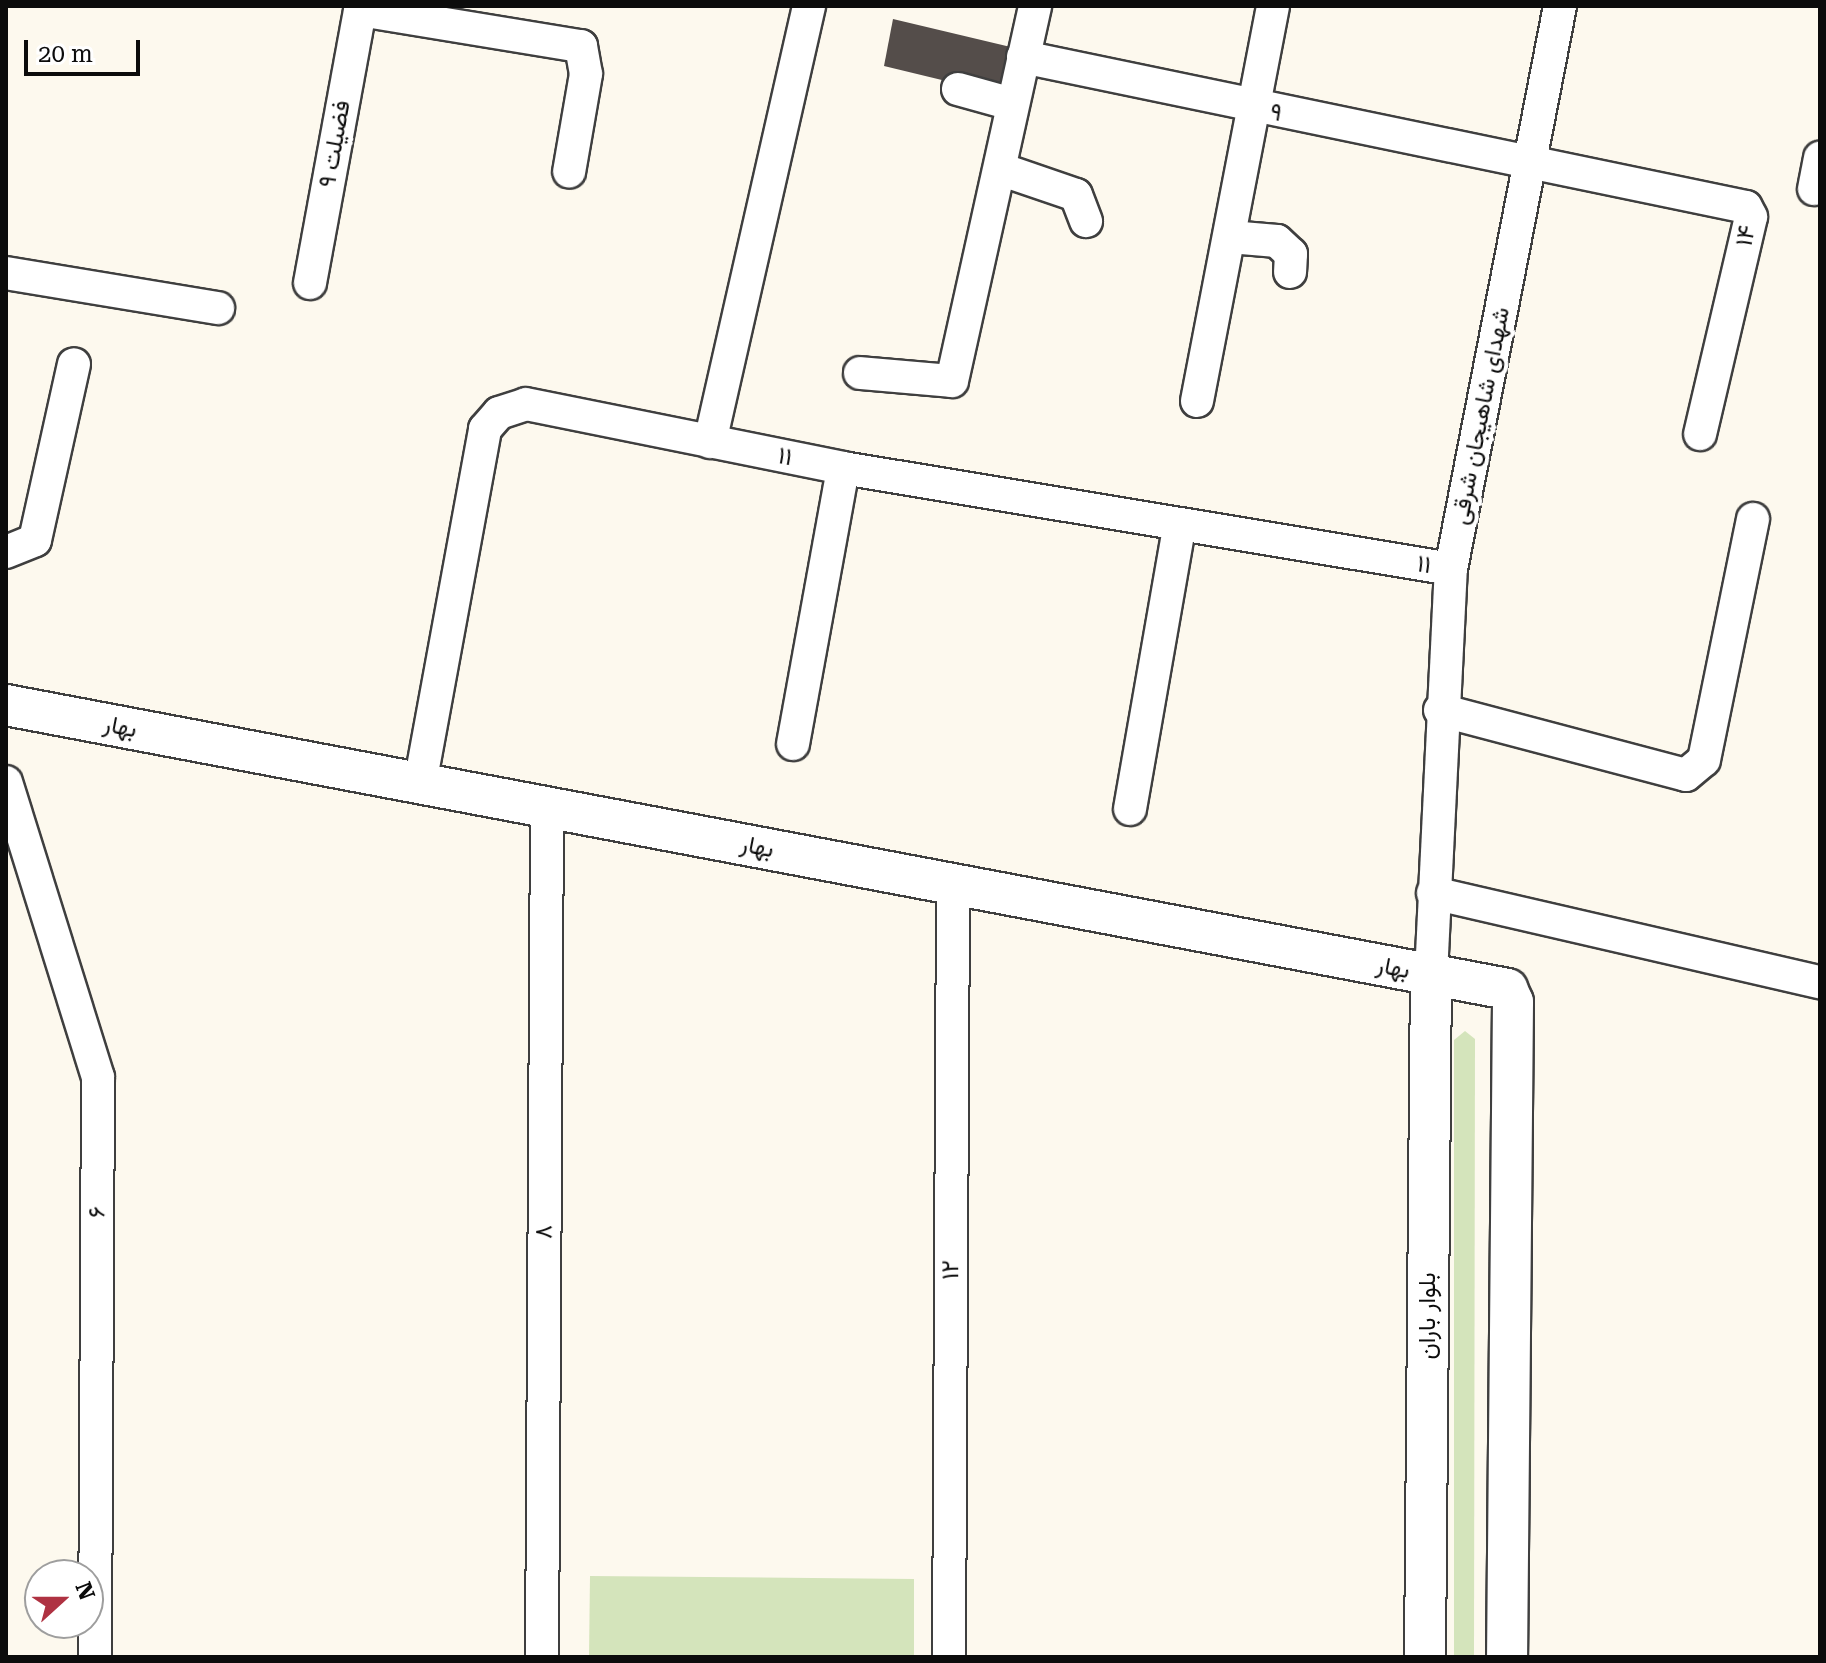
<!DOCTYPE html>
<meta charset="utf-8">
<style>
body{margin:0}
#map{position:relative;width:1826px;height:1663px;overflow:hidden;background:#fdf9ee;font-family:"Roboto Serif",Vazirmatn,serif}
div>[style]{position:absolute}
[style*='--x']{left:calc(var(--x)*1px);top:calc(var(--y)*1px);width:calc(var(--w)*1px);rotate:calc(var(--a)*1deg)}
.green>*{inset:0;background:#d4e4bb}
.building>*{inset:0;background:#544d4a}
.roads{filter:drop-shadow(2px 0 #3f3f3f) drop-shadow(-2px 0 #3f3f3f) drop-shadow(0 2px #3f3f3f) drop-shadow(0 -2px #3f3f3f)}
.minor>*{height:32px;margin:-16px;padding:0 16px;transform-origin:16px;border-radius:16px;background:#fff}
.tertiary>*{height:40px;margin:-20px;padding:0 20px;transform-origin:20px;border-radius:20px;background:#fff}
span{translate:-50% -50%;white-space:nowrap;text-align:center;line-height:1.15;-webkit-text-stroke:8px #fff;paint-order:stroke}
.street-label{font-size:24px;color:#0c0c0c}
.frame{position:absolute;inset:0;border:8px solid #0c0c0c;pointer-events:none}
.north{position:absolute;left:24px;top:1559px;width:80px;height:80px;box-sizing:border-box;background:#fff;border:2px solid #9e9e9e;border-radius:50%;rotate:69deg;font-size:22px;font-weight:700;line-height:32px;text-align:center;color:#0c0c0c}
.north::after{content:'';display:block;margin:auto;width:28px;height:36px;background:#af3242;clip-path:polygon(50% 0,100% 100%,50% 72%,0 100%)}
.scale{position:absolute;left:24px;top:40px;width:116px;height:36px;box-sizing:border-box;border:4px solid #0c0c0c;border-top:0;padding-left:10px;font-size:24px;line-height:28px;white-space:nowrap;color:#0c0c0c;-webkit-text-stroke:6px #fff;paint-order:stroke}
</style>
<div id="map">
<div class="green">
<div style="clip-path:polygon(1465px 1031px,1475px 1039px,1474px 1657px,1454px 1657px,1454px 1040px)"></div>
<div style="clip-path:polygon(590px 1576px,914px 1579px,914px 1657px,589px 1657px)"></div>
</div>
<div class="building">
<div style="clip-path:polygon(893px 19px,1019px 49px,1008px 96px,884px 66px)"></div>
</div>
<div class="roads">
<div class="minor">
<div style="--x:360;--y:10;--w:224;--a:9.3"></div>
<div style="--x:581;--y:46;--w:28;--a:80"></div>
<div style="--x:586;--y:74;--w:99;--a:99.8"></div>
<div style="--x:1023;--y:57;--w:738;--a:11.72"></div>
<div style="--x:1746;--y:207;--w:11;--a:63"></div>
<div style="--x:1751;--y:217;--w:223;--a:103.2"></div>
<div style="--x:958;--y:89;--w:56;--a:15.5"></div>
<div style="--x:1000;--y:169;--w:80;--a:18.9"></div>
<div style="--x:1076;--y:195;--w:28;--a:69"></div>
<div style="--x:1814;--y:189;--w:32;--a:-79"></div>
<div style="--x:1230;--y:237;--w:47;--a:4.9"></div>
<div style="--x:1277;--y:241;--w:19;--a:43"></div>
<div style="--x:1291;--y:254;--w:18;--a:93"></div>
<div style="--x:6;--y:273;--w:215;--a:9.4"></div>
<div style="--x:310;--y:283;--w:282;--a:-79.6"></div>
<div style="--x:860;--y:373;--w:92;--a:5"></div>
<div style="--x:952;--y:381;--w:384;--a:-77.5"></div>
<div style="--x:1197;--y:401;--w:402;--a:-79.1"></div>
<div style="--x:710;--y:442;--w:447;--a:-77.2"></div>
<div style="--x:6;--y:552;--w:31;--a:-22"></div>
<div style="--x:35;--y:540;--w:180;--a:-77.5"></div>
<div style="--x:1440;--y:710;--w:254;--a:14.8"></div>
<div style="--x:1686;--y:775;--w:23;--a:-40"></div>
<div style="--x:1704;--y:760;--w:246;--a:-78.5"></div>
<div style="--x:793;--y:744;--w:280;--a:-79.7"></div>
<div style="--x:6;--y:782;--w:309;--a:72.7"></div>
<div style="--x:98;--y:1077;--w:580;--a:90.3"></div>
<div style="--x:420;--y:784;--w:361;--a:-79.6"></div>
<div style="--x:485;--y:429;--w:21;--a:-49"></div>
<div style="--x:499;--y:413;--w:28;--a:-18"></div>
<div style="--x:526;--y:404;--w:323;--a:11.4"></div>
<div style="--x:843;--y:468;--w:616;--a:9.43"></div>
<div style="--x:1130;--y:809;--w:285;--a:-80.1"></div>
<div style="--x:1433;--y:893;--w:397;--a:13"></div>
<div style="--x:1431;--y:975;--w:406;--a:-87.2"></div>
<div style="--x:1451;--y:569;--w:573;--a:-79.04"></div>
<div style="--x:542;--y:1657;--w:850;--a:-89.66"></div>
<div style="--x:949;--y:1657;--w:773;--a:-89.7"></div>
</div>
<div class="tertiary">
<div style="--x:6;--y:705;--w:1528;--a:10.71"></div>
<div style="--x:1507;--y:989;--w:14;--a:65"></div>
<div style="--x:1513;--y:1002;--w:655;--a:90.52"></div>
<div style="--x:1425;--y:1657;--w:682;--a:-89.5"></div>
</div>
</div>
<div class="street-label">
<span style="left:1276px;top:113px;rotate:11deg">۹</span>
<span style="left:335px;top:144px;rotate:-80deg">فضیلت ۹</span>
<span style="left:1746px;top:236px;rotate:-79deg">۱۴</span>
<span style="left:1481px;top:416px;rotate:-79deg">شهدای شاهیجان شرقی</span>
<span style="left:785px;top:457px;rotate:11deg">۱۱</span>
<span style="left:1424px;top:565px;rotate:9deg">۱۱</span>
<span style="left:120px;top:727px;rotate:11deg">بهار</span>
<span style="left:757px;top:847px;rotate:11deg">بهار</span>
<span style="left:1393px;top:968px;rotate:11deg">بهار</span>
<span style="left:97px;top:1212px;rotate:-90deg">۶</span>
<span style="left:544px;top:1232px;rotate:-90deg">۸</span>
<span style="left:951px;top:1270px;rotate:-90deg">۱۲</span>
<span style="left:1428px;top:1316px;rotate:-90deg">بلوار باران</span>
</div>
<div class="frame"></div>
<div class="north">N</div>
<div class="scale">20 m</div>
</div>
